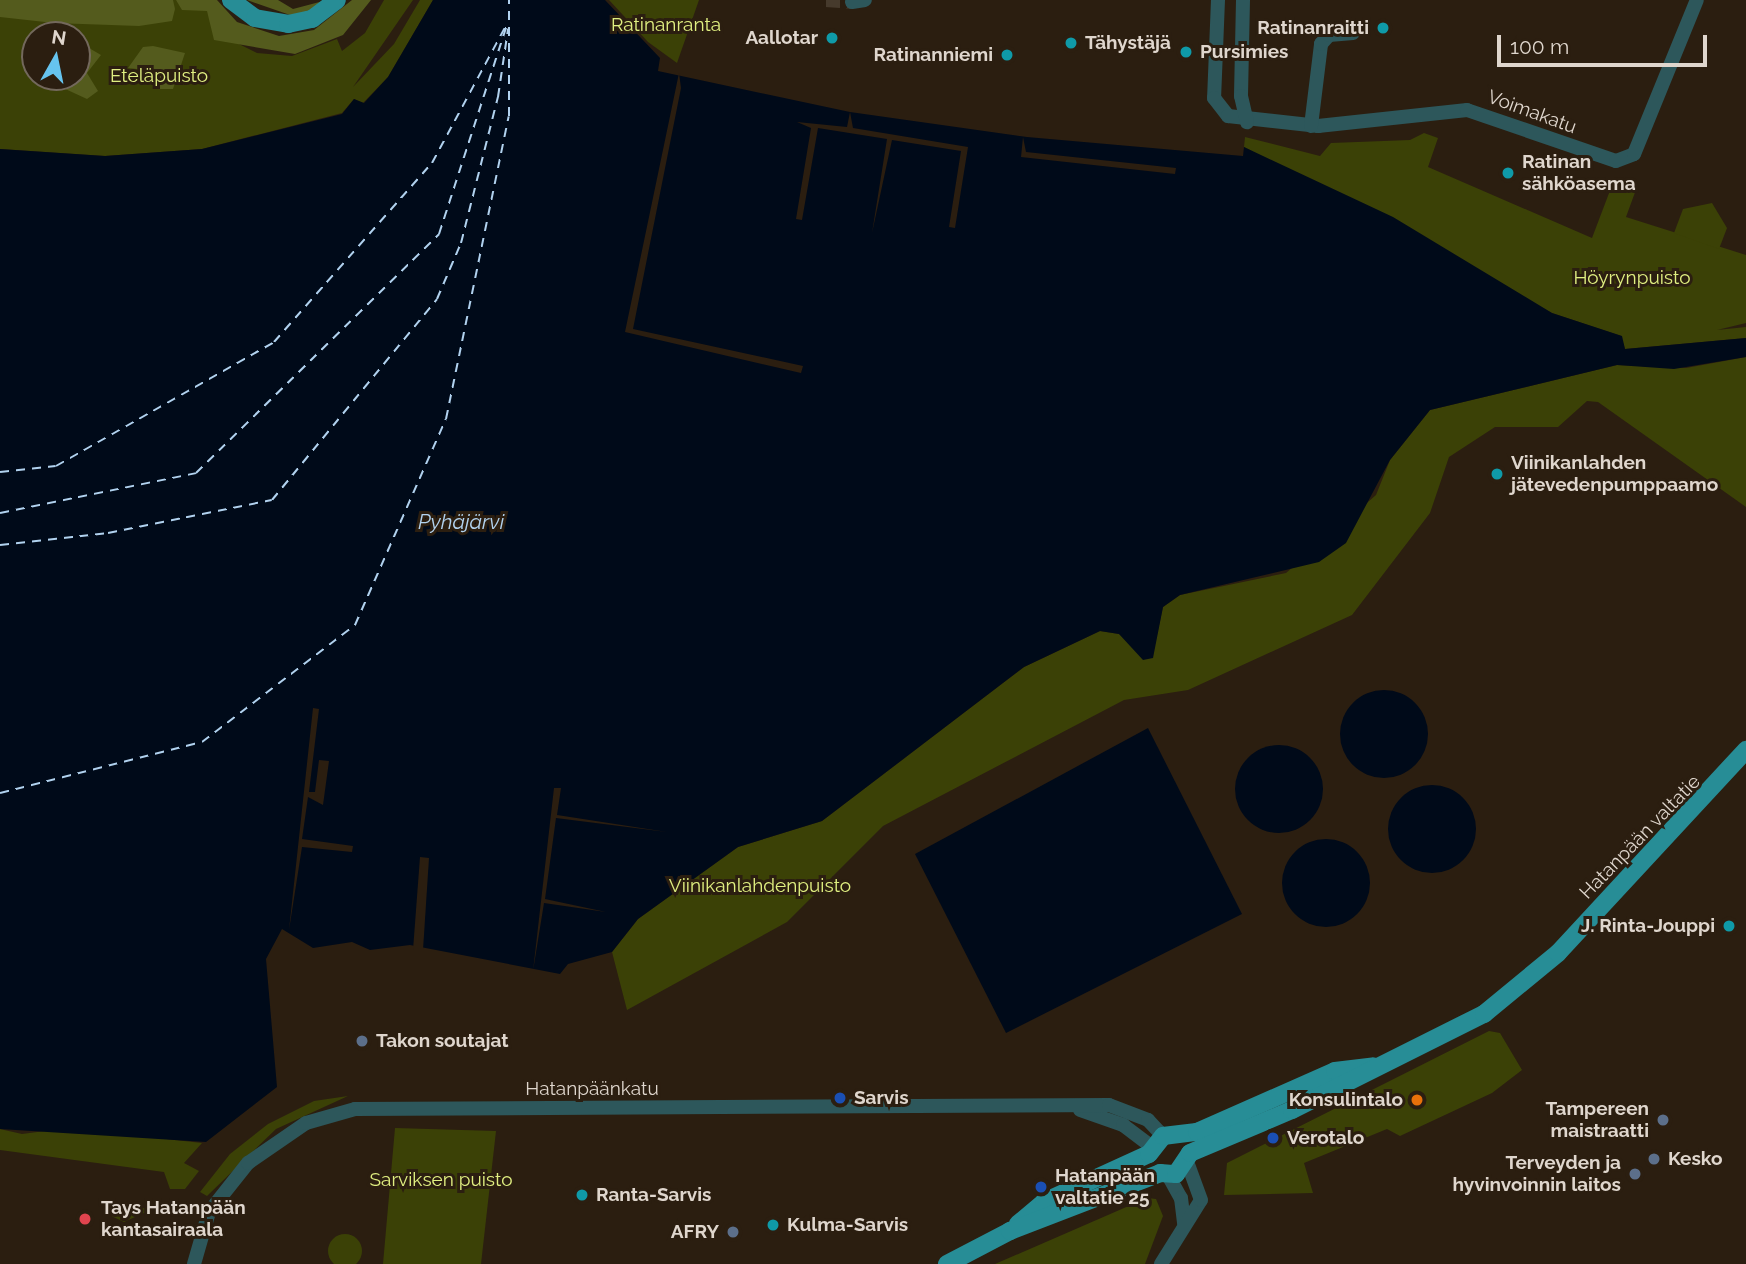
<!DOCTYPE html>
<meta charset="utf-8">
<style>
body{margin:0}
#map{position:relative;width:1746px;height:1264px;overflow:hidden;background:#2b1e10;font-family:Raleway,sans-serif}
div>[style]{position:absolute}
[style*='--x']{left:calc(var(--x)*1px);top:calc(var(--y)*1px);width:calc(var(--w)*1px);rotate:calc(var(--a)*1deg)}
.green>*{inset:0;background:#3b4106}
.round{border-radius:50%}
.forest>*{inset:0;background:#545b1d}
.water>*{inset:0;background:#000a19}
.pier>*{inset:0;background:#2b1e10}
.ferry>*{height:2px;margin-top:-1px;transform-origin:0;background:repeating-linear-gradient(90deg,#b1d2ef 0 9px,transparent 0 16px)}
.minor-tunnel>*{height:14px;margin-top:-7px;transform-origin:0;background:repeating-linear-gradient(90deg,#463a2c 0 14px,transparent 0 21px)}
.minor>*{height:14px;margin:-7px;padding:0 7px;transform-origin:7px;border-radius:7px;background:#2d575b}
.major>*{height:18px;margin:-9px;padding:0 9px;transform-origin:9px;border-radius:9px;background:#278d96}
.dots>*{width:19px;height:19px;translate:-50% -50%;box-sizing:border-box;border:4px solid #2b1e10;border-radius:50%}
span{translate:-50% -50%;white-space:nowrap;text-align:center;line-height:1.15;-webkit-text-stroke:6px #2b1e10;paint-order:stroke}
.park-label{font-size:19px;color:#e0ef81}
.poi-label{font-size:19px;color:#dfd6cd;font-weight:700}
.right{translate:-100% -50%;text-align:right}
.left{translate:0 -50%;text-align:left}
.street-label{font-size:19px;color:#dfd6cd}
.water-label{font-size:21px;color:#b1d2ef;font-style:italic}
.north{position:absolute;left:21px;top:21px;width:70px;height:70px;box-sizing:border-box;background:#2b1e10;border:2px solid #73685c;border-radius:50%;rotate:9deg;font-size:19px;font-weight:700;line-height:28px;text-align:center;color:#dfd6cd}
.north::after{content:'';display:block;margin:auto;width:24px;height:32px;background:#66c4ef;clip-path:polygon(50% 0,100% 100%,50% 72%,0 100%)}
.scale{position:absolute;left:1497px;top:35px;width:210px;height:32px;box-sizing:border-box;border:4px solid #dfd6cd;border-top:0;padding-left:9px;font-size:21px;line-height:24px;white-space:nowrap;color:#dfd6cd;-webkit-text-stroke:5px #2b1e10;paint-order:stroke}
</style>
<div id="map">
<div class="green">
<div style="clip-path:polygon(evenodd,0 0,206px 0,235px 42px,257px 53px,292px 56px,337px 39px,342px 51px,365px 33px,384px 0,413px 0,353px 87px,394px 44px,420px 0,433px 0,388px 77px,363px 103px,354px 99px,342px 113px,202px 149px,105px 156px,0 149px,0 0,35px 35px,77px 35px,77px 77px,35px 77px,35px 35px)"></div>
<div style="clip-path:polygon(609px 0,699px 0,677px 63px,648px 42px)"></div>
<div style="clip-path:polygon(1424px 133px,1438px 138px,1428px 167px,1592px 238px,1614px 180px,1637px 187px,1626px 217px,1746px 255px,1746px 323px,1717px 330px,1746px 327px,1746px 338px,1625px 349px,1621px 336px,1552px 313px,1244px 147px,1245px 137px,1320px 156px,1331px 143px,1410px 140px)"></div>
<div style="clip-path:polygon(1712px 203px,1727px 228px,1719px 249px,1674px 233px,1683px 209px)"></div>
<div style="clip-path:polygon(1746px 357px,1746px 507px,1598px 402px,1587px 401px,1558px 427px,1495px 427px,1449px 457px,1430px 513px,1352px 615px,1188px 690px,1124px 700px,883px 826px,787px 922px,627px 1010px,612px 952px,638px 919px,738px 847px,822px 821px,1024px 667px,1100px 631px,1119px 634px,1152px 658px,1163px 607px,1180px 595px,1286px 573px,1376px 495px,1390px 460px,1430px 410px,1617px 365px,1686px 368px)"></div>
<div style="clip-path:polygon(1489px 1031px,1500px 1033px,1522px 1070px,1492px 1093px,1400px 1136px,1387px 1129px,1304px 1163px,1313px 1193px,1224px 1195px,1227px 1163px)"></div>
<div style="clip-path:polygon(348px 1096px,276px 1129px,207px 1196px,200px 1192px,230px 1154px,268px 1124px,314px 1101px)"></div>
<div style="clip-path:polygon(68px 1128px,202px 1143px,184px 1163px,199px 1171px,185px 1189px,170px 1189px,164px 1172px,0 1150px,0 1129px,22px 1134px)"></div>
<div style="clip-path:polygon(395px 1128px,496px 1131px,481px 1264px,383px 1264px)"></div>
<div style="clip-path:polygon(1147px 1198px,1156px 1199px,1163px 1216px,1145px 1264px,995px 1264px)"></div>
<div style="clip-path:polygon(155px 1208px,124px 1222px,107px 1214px,109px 1209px)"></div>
<div class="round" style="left:328px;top:1234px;width:34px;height:34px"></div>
</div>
<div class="forest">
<div style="clip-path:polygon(0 0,173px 0,175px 9px,172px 21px,139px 26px,54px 23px,0 17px)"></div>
<div style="clip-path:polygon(176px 0,217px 0,237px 22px,279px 36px,314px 30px,352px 0,371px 0,343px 35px,295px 54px,214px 40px,207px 11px,182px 10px)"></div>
<div style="clip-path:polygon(247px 0,278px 0,293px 9px,327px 0,310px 12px,290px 15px)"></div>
<div style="clip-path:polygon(77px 41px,101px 55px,87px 73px,98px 91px,87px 99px,61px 87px,64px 77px,77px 77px)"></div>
<div style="clip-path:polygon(153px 46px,185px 53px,173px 89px,160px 89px,154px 71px,128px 68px,143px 47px)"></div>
</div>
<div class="water">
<div style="clip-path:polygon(433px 0,605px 0,660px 58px,658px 71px,850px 112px,1027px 137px,1243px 156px,1244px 147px,1393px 217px,1552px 313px,1622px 336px,1625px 349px,1746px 338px,1746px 357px,1674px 369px,1617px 365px,1430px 410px,1390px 460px,1346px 543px,1319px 562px,1180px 595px,1163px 607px,1153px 658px,1143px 660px,1119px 634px,1100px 631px,1024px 667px,822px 821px,738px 847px,638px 919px,612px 952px,568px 964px,560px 974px,410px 945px,370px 950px,352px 942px,313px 948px,282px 929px,266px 959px,277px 1087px,206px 1142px,0 1129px,0 149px,105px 156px,202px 149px,342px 114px,354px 99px,364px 103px,388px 77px)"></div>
<div class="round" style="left:1340px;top:690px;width:88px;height:88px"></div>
<div style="clip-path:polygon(1148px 728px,1242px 914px,1006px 1033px,915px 854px)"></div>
<div class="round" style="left:1235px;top:745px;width:88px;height:88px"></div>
<div class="round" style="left:1388px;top:785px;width:88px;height:88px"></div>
<div class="round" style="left:1282px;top:839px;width:88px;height:88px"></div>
</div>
<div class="pier">
<div style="clip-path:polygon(679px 73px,681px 88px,633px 329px,803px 366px,801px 373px,625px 332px)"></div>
<div style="clip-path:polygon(850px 112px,853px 128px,968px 147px,955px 228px,949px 227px,961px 151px,892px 140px,872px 233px,887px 139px,818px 128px,802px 220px,796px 219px,811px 128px,797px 122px,847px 127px)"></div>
<div style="clip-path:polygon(1023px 137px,1026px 152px,1176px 168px,1175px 174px,1021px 157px)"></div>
<div style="clip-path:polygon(313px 708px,319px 709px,309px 792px,315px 792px,319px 760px,329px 761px,323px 805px,308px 797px,302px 839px,353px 846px,352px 852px,302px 847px,289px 930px)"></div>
<div style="clip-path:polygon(554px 788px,561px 788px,557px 815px,667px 832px,556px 818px,545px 899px,606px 912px,544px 903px,533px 971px)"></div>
<div style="clip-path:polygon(420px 857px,429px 858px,423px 950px,413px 950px)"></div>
</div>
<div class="ferry">
<div style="--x:0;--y:472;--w:56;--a:-6.1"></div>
<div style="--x:56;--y:466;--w:251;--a:-29.6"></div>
<div style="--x:274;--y:342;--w:239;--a:-48.6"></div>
<div style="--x:432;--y:163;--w:158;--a:-61.7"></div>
<div style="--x:0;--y:513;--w:200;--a:-11.5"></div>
<div style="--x:196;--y:473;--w:341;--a:-44.5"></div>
<div style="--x:439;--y:234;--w:223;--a:-72"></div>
<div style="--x:0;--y:545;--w:109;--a:-6.3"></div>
<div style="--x:108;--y:533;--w:167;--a:-11.4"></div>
<div style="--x:272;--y:500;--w:260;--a:-50.6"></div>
<div style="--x:437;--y:299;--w:61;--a:-66.8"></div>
<div style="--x:461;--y:243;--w:151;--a:-75.8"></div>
<div style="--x:498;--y:97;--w:69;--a:-81.6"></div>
<div style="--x:0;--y:793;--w:208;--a:-14.2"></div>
<div style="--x:202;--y:742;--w:193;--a:-37.4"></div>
<div style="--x:355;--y:625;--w:225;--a:-66.2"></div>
<div style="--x:446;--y:419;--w:309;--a:-78.3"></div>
<div style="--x:509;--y:116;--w:116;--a:-90"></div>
</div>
<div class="minor-tunnel">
<div style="--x:826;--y:0;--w:26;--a:4"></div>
</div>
<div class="minor">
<div style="--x:1218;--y:0;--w:98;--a:92.3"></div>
<div style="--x:1214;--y:98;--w:23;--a:52"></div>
<div style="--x:1228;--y:116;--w:91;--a:6.3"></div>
<div style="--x:1318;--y:126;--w:150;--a:-6.1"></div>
<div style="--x:1467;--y:110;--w:157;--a:18.9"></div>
<div style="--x:1616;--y:161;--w:19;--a:-21"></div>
<div style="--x:1634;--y:154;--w:166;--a:-67.8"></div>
<div style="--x:1243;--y:0;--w:96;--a:91.2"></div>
<div style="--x:1241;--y:96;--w:27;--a:77"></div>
<div style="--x:852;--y:2;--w:13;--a:-9"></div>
<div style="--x:1311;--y:126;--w:83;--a:-83"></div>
<div style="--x:1321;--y:44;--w:12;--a:-48"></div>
<div style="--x:1329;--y:35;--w:24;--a:-5"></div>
<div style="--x:1080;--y:1110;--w:46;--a:19.2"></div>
<div style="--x:1123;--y:1125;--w:35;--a:37"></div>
<div style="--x:1168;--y:1175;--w:26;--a:61"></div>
<div style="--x:1181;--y:1198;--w:26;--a:83"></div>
<div style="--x:194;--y:1264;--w:54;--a:-73.9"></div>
<div style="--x:209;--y:1212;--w:63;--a:-51.5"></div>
<div style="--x:248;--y:1163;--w:70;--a:-34.6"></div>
<div style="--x:306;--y:1123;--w:51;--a:-15.9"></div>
<div style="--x:355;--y:1109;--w:754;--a:-0.3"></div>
<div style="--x:1109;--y:1105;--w:42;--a:21"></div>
<div style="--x:1148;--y:1120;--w:22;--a:47"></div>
<div style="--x:1161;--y:1264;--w:75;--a:-58"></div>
<div style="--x:1201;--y:1200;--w:38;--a:-110"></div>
</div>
<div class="major">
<div style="--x:231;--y:0;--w:30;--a:37"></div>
<div style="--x:255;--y:18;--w:34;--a:10"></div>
<div style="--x:288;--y:24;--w:25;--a:-12"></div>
<div style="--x:312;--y:19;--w:31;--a:-37"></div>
<div style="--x:1018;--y:1224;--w:34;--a:-40"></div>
<div style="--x:1044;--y:1202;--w:115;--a:-24.6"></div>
<div style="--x:1149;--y:1154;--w:23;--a:-52"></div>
<div style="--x:1163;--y:1136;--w:34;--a:-7"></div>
<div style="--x:1197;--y:1132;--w:151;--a:-23.8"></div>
<div style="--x:1335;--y:1071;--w:38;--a:-7"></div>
<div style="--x:947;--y:1264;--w:71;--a:-27.6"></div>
<div style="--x:1010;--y:1231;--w:161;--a:-21.1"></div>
<div style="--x:1160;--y:1173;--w:16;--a:4"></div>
<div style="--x:1176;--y:1174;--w:25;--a:-56"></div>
<div style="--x:1190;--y:1153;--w:111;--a:-22.9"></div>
<div style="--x:1292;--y:1110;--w:215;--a:-26.6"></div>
<div style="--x:1484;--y:1014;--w:96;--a:-39.5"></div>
<div style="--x:1558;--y:953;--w:277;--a:-47.2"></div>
</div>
<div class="dots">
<div style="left:1383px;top:28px;background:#0f9aa8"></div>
<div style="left:832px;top:38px;background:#0f9aa8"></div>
<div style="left:1071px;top:43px;background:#0f9aa8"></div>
<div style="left:1186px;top:52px;background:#0f9aa8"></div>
<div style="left:1007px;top:55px;background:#0f9aa8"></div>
<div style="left:1508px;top:173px;background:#0f9aa8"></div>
<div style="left:1497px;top:474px;background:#0f9aa8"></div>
<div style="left:1729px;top:926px;background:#0f9aa8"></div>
<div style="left:362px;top:1041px;background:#5c6f8a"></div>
<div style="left:840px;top:1098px;background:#1a4fb4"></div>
<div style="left:1417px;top:1100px;background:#e8710a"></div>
<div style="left:1663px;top:1120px;background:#5c6f8a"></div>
<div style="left:1273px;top:1138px;background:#1a4fb4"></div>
<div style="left:1654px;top:1159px;background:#5c6f8a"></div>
<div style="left:1635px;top:1174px;background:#5c6f8a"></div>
<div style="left:1041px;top:1187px;background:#1a4fb4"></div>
<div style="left:582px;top:1195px;background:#0f9aa8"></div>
<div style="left:85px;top:1219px;background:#e0444e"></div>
<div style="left:773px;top:1225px;background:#0f9aa8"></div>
<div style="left:733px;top:1232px;background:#5c6f8a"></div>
</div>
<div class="park-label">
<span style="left:666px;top:25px">Ratinanranta</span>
<span style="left:159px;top:76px">Eteläpuisto</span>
<span style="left:1632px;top:278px">Höyrynpuisto</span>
<span style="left:760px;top:886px">Viinikanlahdenpuisto</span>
<span style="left:441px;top:1180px">Sarviksen puisto</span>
</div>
<div class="poi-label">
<span class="right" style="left:1369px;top:28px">Ratinanraitti</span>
<span class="right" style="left:818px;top:38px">Aallotar</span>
<span class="left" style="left:1085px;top:43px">Tähystäjä</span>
<span class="left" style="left:1200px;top:52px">Pursimies</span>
<span class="right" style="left:993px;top:55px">Ratinanniemi</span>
<span class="left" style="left:1522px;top:173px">Ratinan<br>sähköasema</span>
<span class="left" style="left:1511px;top:474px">Viinikanlahden<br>jätevedenpumppaamo</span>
<span class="right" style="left:1715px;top:926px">J. Rinta-Jouppi</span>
<span class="left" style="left:376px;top:1041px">Takon soutajat</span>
<span class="left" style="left:854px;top:1098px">Sarvis</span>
<span class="right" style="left:1403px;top:1100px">Konsulintalo</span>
<span class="right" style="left:1649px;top:1120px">Tampereen<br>maistraatti</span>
<span class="left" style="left:1287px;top:1138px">Verotalo</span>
<span class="left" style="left:1668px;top:1159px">Kesko</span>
<span class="right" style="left:1621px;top:1174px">Terveyden ja<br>hyvinvoinnin laitos</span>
<span class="left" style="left:1055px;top:1187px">Hatanpään<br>valtatie 25</span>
<span class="left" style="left:596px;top:1195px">Ranta-Sarvis</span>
<span class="left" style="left:101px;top:1219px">Tays Hatanpään<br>kantasairaala</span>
<span class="left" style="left:787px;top:1225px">Kulma-Sarvis</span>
<span class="right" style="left:719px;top:1232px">AFRY</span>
</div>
<div class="street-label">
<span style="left:1532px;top:112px;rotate:20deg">Voimakatu</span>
<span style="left:1640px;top:837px;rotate:-46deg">Hatanpään valtatie</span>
<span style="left:592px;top:1089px">Hatanpäänkatu</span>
</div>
<div class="water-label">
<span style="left:461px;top:522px">Pyhäjärvi</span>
</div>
<div class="north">N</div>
<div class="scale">100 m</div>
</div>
